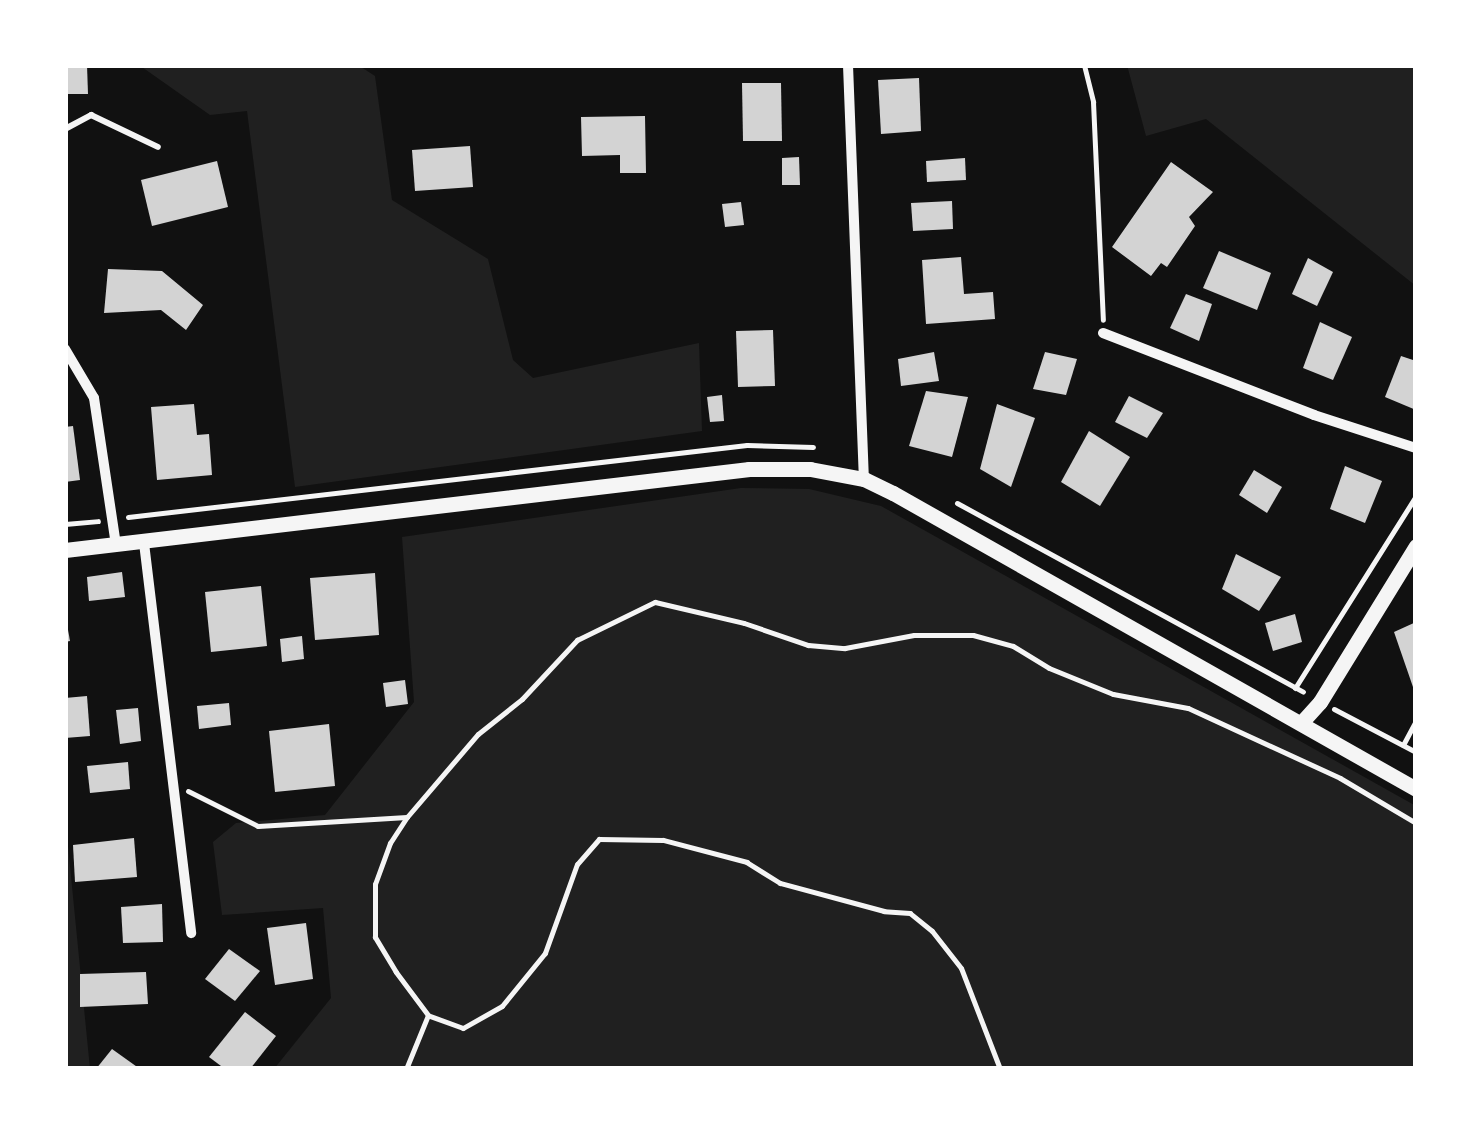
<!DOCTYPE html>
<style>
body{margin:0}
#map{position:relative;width:1481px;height:1134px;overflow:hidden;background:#111;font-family:Roboto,sans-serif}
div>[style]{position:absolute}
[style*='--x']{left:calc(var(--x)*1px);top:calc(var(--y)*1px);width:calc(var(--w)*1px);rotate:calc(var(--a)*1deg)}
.green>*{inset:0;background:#202020}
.building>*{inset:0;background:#d3d3d3}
.path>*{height:5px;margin:-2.5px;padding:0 2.5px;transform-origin:2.5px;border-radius:2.5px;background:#f5f5f5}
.service>*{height:6px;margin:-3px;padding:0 3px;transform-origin:3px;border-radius:3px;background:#f5f5f5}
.minor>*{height:10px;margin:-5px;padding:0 5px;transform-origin:5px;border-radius:5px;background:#f5f5f5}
.tertiary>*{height:15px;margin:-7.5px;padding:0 7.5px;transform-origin:7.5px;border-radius:7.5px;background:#f5f5f5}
span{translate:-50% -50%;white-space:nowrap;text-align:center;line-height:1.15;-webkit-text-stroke:9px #fff;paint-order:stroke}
.frame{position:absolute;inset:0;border:68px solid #fff;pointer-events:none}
</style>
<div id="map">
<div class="green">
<div style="clip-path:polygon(139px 65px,358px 65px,375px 76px,392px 200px,488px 259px,513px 360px,533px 378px,699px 343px,702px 431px,295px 487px,247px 111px,210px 115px)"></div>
<div style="clip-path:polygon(1127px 65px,1416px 65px,1416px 286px,1206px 119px,1146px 136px)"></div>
<div style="clip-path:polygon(741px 488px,809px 489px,881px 506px,1416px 806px,1416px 1069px,274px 1069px,331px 998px,323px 908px,222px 915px,213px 842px,236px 823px,325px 815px,414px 702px,402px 537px)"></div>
<div style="clip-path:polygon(67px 836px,90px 1069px,65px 1069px)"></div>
</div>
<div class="building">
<div style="clip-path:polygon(65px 65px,87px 65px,88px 94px,65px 94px)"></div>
<div style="clip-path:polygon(919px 78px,921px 131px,881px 134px,878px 80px)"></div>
<div style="clip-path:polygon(742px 83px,781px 83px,782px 141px,743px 141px)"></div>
<div style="clip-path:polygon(645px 116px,646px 173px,620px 173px,620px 155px,582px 156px,581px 117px)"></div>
<div style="clip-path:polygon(470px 146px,473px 187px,415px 191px,412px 150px)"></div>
<div style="clip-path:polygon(799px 157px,800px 185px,782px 185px,782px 158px)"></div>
<div style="clip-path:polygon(965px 158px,966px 180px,927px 182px,926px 161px)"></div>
<div style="clip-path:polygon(217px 161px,228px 207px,152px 226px,141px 180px)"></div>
<div style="clip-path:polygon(1171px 162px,1213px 192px,1189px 217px,1195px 226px,1167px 267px,1161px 263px,1151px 276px,1112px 247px)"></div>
<div style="clip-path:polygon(952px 201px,953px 229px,913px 231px,911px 203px)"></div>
<div style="clip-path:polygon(741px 202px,744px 225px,725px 227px,722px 204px)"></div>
<div style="clip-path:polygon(1219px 251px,1271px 273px,1257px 310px,1203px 288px)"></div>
<div style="clip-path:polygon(961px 257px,964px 294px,993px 292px,995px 319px,926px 324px,922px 260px)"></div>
<div style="clip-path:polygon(1308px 258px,1333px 272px,1317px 306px,1292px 294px)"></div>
<div style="clip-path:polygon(108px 269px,162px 271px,203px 305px,186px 330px,161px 310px,104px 313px)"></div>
<div style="clip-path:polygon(1186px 294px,1212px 304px,1199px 341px,1170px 328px)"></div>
<div style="clip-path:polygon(1320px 322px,1352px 337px,1333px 380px,1303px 368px)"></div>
<div style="clip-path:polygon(773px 330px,775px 386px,738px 387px,736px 331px)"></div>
<div style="clip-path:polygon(934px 352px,939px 381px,901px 386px,898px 359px)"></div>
<div style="clip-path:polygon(1045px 352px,1077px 359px,1066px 395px,1033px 389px)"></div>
<div style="clip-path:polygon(1401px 356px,1416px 361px,1416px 410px,1385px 397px)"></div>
<div style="clip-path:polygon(926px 391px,968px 397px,952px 457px,909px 446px)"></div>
<div style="clip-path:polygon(722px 395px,724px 421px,710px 422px,707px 397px)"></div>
<div style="clip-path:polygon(1129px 396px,1163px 413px,1147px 438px,1115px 422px)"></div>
<div style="clip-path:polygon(194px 404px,197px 435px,209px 434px,212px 475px,157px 480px,151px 407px)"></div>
<div style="clip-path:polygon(997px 404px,1035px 418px,1011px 487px,980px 469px)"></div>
<div style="clip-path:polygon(73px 426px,80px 480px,65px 482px,65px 427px)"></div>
<div style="clip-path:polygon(1089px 431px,1130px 457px,1100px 506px,1061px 482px)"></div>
<div style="clip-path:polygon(1345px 466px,1382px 481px,1365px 523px,1330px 509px)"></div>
<div style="clip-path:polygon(1254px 470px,1282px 487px,1267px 513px,1239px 495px)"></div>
<div style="clip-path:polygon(1236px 554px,1281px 577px,1259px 611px,1222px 589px)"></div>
<div style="clip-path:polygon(122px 572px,125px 597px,89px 601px,87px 577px)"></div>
<div style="clip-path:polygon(375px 573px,379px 635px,315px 640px,310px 578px)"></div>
<div style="clip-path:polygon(261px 586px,267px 646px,211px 652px,205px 592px)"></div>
<div style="clip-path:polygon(65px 613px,70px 641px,65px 642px)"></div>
<div style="clip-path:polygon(1295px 614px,1302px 642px,1273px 651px,1265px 623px)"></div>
<div style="clip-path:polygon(1416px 622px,1416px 686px,1413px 687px,1394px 632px)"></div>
<div style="clip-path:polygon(302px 636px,304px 659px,282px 662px,280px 639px)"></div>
<div style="clip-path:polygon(405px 680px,408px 704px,386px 707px,383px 683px)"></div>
<div style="clip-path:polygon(87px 696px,90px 736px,65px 738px,65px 698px)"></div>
<div style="clip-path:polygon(229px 703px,231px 725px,199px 729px,197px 706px)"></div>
<div style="clip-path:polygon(138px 708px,141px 741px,120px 744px,116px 710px)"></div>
<div style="clip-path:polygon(329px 724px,335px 786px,275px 792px,269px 731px)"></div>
<div style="clip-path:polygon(128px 762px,130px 789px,90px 793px,87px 766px)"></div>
<div style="clip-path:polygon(134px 838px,137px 877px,75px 882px,73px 845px)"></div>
<div style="clip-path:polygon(162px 904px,163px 942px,123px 943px,121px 907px)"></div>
<div style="clip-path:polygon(306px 923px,313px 979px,275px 985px,267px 928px)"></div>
<div style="clip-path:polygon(229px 949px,260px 971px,235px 1001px,205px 979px)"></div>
<div style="clip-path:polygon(146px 972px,148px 1004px,80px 1007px,80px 974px)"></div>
<div style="clip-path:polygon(245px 1012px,276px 1036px,250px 1069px,225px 1069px,209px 1057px)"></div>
<div style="clip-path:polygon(112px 1049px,140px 1069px,96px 1069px)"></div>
</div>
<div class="path">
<div style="--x:1084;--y:65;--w:38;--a:76"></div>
<div style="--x:1093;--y:102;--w:218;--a:87.4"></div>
<div style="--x:957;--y:503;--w:394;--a:28.6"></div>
<div style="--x:128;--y:517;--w:623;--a:-6.63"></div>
<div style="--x:747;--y:445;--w:66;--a:1.7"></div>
<div style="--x:65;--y:524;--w:33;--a:-5"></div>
<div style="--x:1295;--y:688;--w:227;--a:-57.8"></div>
<div style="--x:1334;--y:709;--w:93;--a:27.7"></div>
<div style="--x:1403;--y:745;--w:27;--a:-62"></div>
<div style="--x:188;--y:791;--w:78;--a:26.6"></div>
<div style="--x:258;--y:826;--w:149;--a:-3.5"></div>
<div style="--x:406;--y:1069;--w:58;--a:-67.8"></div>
<div style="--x:1000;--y:1069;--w:108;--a:-111.1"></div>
<div style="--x:961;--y:968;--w:47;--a:-128.1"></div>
<div style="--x:932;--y:931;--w:28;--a:-141"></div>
<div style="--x:910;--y:913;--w:26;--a:-176"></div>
<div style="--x:884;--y:911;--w:108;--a:-164.9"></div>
<div style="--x:780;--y:883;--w:39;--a:-148"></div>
<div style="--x:747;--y:862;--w:87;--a:-165.3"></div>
<div style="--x:663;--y:840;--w:64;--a:-179.1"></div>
<div style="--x:599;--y:839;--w:33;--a:131"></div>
<div style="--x:577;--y:864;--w:95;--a:109.8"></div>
<div style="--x:545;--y:953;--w:68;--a:129.1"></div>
<div style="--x:502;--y:1006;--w:45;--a:150.6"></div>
<div style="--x:463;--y:1028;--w:37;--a:-160"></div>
<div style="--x:428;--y:1015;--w:54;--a:-126.7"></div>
<div style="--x:396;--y:972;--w:41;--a:-121"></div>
<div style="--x:375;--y:937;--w:53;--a:-90"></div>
<div style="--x:375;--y:884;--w:44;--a:-69.9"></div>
<div style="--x:390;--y:843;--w:31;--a:-57"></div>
<div style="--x:407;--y:817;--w:109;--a:-49.5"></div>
<div style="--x:478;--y:734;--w:56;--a:-38.5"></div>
<div style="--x:522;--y:699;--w:81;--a:-47"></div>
<div style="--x:577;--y:640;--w:87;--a:-26"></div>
<div style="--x:655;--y:602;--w:91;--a:13.3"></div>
<div style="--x:744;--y:623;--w:68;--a:19"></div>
<div style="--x:808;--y:645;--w:37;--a:5"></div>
<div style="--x:845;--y:648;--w:70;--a:-10.7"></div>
<div style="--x:914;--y:635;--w:59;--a:0"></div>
<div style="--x:973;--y:635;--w:41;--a:15.4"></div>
<div style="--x:1013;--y:646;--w:42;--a:31.4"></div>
<div style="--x:1049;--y:668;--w:69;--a:22.1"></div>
<div style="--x:1113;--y:694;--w:76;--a:10.6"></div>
<div style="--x:1188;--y:708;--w:167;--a:24.7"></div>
<div style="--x:1340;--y:778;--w:88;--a:30.6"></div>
</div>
<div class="service">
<div style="--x:65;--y:129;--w:30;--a:-28"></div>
<div style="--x:91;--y:115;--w:74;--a:25.5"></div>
</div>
<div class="minor">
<div style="--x:848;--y:65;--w:414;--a:87.8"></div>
<div style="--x:1103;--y:333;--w:226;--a:21.2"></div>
<div style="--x:1314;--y:415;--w:107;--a:17.9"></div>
<div style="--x:65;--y:349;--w:57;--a:59.4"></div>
<div style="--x:94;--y:398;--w:150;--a:81.5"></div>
<div style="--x:144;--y:543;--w:393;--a:83.1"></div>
</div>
<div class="tertiary">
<div style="--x:65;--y:550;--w:689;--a:-6.75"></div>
<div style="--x:749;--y:469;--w:61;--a:0"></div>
<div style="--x:810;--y:469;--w:55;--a:10.5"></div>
<div style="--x:864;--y:479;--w:32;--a:26"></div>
<div style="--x:893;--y:493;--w:601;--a:29.51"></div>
<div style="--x:1301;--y:723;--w:28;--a:-48"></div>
<div style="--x:1320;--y:702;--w:183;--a:-58.4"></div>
</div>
<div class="frame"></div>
</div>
